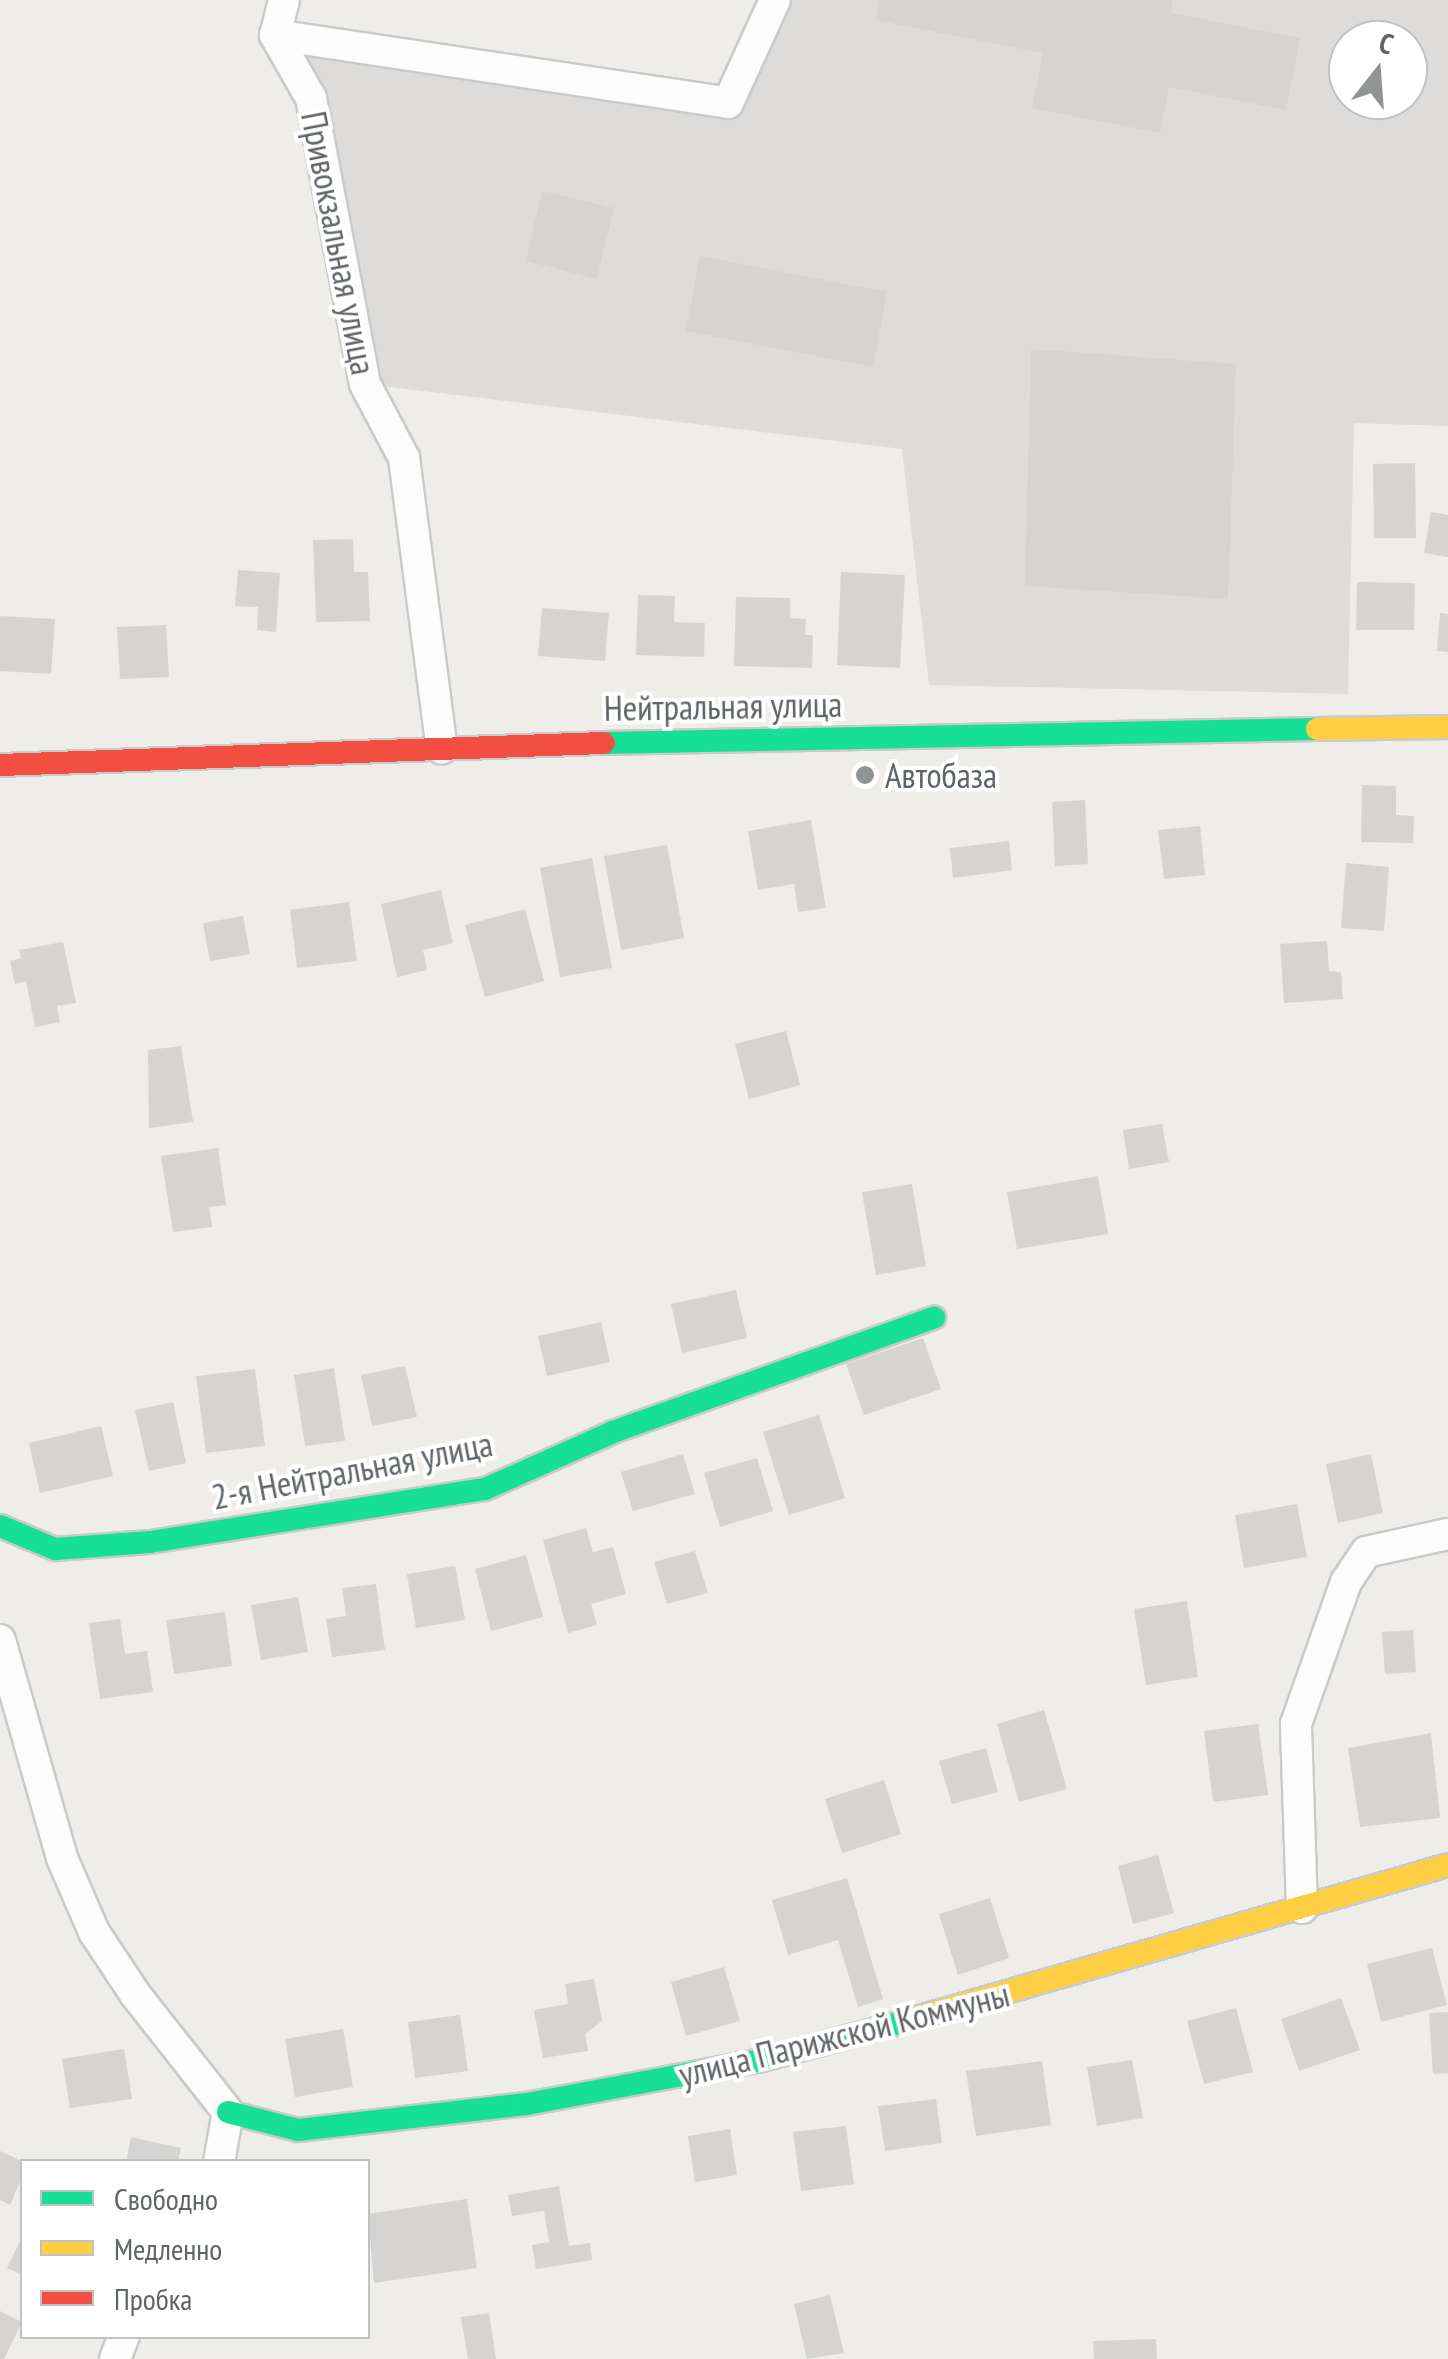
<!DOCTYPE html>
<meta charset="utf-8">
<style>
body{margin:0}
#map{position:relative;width:1448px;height:2359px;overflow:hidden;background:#eeedea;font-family:"PT Sans Narrow",sans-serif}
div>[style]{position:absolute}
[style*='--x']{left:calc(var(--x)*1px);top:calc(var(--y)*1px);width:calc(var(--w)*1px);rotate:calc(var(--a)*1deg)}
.industrial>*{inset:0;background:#dedcda}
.building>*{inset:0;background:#d5d4d3}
.roads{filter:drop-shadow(2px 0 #c9caca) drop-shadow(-2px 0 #c9caca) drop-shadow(0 2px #c9caca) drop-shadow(0 -2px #c9caca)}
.street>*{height:30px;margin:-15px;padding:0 15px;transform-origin:15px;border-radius:15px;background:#fcfcfc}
.fast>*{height:22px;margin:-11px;padding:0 11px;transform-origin:11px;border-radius:11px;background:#16e098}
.slow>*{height:22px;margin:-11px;padding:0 11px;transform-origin:11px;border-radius:11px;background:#ffcf43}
.jam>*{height:22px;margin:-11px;padding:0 11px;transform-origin:11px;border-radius:11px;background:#f24e42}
.dots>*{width:28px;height:28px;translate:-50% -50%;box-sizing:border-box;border:5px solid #fff;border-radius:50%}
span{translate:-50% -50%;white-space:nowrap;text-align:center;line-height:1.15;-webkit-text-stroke:8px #fff;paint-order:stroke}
.street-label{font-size:35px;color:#5f6467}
.poi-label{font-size:35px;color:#5f6467}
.left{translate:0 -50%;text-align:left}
.legend{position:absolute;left:20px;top:2159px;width:350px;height:180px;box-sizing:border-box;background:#fff;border:2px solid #bfc1c2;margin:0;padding:12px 18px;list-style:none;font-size:30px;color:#5f6467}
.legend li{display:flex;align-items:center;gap:20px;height:50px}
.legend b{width:50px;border:2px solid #bfc1c2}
.north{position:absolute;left:1328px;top:20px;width:100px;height:100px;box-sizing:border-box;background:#fff;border:2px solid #bfc1c2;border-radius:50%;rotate:17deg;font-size:28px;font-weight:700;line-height:40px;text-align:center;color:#5f6467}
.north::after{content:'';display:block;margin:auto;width:35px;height:45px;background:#919495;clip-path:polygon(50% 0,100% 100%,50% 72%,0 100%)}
</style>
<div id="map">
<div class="industrial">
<div style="clip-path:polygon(evenodd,775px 0,1448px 0,1448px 426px,1354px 423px,1348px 694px,929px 685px,902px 449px,365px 384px,311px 98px,275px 35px,727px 103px,775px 0,1348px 40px,1408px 40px,1408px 100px,1348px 100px,1348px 40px)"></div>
</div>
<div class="building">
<div style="clip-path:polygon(879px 0,1173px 0,1171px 13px,1300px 38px,1286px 110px,1169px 87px,1160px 133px,1032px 108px,1043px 53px,875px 20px)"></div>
<div style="clip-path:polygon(542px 191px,614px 208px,597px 279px,526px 261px)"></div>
<div style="clip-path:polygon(700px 256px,887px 292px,873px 367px,686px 331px)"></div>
<div style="clip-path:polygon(1031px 349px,1236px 364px,1228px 599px,1025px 586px)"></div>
<div style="clip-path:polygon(1415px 463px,1416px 538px,1374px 538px,1373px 464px)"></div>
<div style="clip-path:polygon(1431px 512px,1448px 515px,1448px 557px,1424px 553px)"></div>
<div style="clip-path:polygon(353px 539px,354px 572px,368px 572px,370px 621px,316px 622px,313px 540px)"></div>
<div style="clip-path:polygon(238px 570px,280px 573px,276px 632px,257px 630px,258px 607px,235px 606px)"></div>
<div style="clip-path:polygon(841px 572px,905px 575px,900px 668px,837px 665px)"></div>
<div style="clip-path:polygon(1357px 582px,1415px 583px,1414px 630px,1356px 630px)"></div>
<div style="clip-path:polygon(638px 595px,675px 596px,674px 622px,705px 623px,704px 657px,636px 655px)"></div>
<div style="clip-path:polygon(736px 597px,790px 598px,790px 618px,806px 619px,805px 635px,813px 635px,812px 668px,734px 666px)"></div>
<div style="clip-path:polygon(542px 608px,609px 613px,605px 661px,538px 656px)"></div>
<div style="clip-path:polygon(1440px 613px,1448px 614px,1448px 652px,1437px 651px)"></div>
<div style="clip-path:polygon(0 616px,55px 619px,51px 674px,0 671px)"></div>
<div style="clip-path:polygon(166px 625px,169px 677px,120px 679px,117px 627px)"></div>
<div style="clip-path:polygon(1362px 785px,1396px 786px,1396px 815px,1414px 816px,1413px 843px,1361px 842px)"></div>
<div style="clip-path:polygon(1085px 800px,1088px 864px,1055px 866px,1052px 802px)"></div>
<div style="clip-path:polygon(811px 820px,826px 908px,798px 912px,794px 884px,758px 890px,748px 831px)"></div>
<div style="clip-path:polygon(1200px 826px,1205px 875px,1164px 879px,1158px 830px)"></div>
<div style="clip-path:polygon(1009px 841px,1012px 870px,953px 878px,950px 848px)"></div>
<div style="clip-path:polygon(667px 845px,684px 938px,621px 950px,604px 856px)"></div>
<div style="clip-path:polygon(592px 858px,612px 968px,560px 977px,540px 868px)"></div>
<div style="clip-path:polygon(1346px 863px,1389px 867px,1384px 931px,1341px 928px)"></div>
<div style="clip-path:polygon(441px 890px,453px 943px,423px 950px,427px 970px,397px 977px,381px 904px)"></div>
<div style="clip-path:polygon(349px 902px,357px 961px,297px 968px,290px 910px)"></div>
<div style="clip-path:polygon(525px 909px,544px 981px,485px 997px,465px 925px)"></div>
<div style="clip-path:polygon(243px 916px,250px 954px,210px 961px,203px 923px)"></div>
<div style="clip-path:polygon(1327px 941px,1329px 971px,1341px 972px,1343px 999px,1284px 1003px,1280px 944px)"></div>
<div style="clip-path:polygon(63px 942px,76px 1003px,57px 1006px,60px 1022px,35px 1027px,26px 981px,15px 984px,10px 961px,21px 958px,19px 950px)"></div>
<div style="clip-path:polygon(786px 1031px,800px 1085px,749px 1099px,735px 1044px)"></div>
<div style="clip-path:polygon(181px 1046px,193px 1122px,149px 1128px,148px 1050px)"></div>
<div style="clip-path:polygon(1162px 1124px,1169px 1162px,1129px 1169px,1123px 1130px)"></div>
<div style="clip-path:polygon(218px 1148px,226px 1205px,209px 1207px,212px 1227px,173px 1232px,161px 1156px)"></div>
<div style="clip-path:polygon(1098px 1176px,1108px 1234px,1017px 1249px,1007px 1192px)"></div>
<div style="clip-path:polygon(912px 1184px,926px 1266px,876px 1275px,862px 1192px)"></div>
<div style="clip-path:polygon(736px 1290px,747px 1338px,682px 1353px,671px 1304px)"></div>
<div style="clip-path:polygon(601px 1322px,610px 1362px,547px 1376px,538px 1336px)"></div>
<div style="clip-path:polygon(923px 1338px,941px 1389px,864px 1415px,846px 1364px)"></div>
<div style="clip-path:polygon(405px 1366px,417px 1417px,372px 1426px,361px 1375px)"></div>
<div style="clip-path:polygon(334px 1368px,345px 1441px,305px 1446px,294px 1375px)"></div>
<div style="clip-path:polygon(255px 1369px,265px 1446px,206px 1453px,196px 1376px)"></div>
<div style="clip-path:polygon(173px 1402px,186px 1463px,149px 1471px,135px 1410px)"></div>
<div style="clip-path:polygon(819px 1415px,845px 1498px,789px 1515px,763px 1432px)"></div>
<div style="clip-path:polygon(101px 1426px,113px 1476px,40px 1493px,29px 1443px)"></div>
<div style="clip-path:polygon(683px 1454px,695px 1494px,633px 1511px,621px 1472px)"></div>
<div style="clip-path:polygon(1371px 1454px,1383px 1513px,1338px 1523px,1326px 1464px)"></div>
<div style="clip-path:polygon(757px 1458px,773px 1511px,720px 1527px,704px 1473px)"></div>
<div style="clip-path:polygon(1297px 1504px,1307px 1557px,1244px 1568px,1235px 1515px)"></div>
<div style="clip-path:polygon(586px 1528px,593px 1552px,613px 1547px,626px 1594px,591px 1604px,597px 1625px,568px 1633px,543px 1540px)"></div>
<div style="clip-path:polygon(695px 1551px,708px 1593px,667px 1604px,654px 1562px)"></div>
<div style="clip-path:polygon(526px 1555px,543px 1617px,491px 1631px,475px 1569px)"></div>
<div style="clip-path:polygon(455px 1566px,465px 1620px,416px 1628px,407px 1574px)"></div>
<div style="clip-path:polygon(376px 1584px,385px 1650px,332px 1657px,326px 1619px,346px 1616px,342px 1588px)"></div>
<div style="clip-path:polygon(298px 1597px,308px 1652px,261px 1660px,251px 1605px)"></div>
<div style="clip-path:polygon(1187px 1601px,1198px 1677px,1146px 1685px,1134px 1609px)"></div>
<div style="clip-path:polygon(225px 1612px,232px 1666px,174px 1674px,166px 1620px)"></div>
<div style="clip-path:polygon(120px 1619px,125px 1654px,147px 1651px,153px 1692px,100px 1699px,89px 1623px)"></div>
<div style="clip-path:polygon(1413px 1630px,1416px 1672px,1385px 1674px,1382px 1632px)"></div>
<div style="clip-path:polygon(1044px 1710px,1067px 1789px,1019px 1802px,997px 1724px)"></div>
<div style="clip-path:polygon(1258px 1724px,1268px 1795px,1213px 1802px,1204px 1731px)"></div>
<div style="clip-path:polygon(1431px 1733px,1440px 1818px,1360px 1827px,1348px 1748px)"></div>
<div style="clip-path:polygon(986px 1748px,998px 1792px,952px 1804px,939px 1761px)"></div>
<div style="clip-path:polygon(884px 1780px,901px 1834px,842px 1853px,825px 1799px)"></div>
<div style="clip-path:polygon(1158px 1855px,1174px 1913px,1133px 1924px,1118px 1866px)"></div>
<div style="clip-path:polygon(847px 1878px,883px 1999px,858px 2007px,838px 1940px,788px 1955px,772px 1900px)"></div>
<div style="clip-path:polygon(990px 1898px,1009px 1958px,958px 1975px,939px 1914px)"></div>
<div style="clip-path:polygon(1432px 1948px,1447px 2005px,1381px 2022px,1367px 1964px)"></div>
<div style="clip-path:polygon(724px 1967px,740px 2021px,686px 2036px,671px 1982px)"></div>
<div style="clip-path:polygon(594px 1979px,602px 2021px,585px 2034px,588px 2051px,543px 2058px,534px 2010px,568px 2004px,565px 1984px)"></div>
<div style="clip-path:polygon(1341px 1998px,1360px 2050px,1299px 2071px,1281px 2019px)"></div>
<div style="clip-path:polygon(1236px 2008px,1253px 2072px,1204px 2084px,1187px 2021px)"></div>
<div style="clip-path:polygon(1448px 2012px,1448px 2073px,1433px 2074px,1429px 2013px)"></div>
<div style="clip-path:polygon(460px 2015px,468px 2071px,415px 2078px,408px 2022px)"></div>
<div style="clip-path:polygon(343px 2029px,353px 2087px,295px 2097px,285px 2039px)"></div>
<div style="clip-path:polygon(124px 2049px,132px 2099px,70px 2108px,62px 2059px)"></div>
<div style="clip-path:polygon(1132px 2060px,1143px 2118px,1097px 2126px,1087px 2067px)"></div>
<div style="clip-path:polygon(1042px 2061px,1051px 2125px,976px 2136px,966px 2071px)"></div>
<div style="clip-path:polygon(936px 2099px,942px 2143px,885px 2151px,878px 2106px)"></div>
<div style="clip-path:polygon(846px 2126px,854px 2184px,801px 2191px,793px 2132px)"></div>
<div style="clip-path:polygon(730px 2129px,737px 2175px,695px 2182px,688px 2136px)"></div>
<div style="clip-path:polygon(131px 2137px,181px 2148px,178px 2162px,126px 2162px)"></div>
<div style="clip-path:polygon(0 2151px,22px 2161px,22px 2177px,10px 2205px,0 2200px)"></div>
<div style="clip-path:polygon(559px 2186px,569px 2246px,590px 2243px,592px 2260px,536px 2269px,532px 2245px,549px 2242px,544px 2211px,512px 2216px,508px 2195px)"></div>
<div style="clip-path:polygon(467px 2199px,477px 2268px,374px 2283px,368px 2214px)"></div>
<div style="clip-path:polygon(22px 2237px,22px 2275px,7px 2268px)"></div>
<div style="clip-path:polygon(830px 2295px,844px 2353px,807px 2359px,794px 2304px)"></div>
<div style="clip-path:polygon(0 2311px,22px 2322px,4px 2359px,0 2359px)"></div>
<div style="clip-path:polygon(489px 2313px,496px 2359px,468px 2359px,461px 2317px)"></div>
<div style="clip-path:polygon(1156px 2339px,1157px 2359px,1094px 2359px,1093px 2341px)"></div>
</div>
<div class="roads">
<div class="street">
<div style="--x:284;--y:0;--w:36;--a:104"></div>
<div style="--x:275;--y:35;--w:73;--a:60.3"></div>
<div style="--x:311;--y:98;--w:291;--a:79.3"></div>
<div style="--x:365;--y:384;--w:84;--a:62.2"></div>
<div style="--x:404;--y:458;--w:293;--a:82.6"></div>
<div style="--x:275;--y:35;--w:458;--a:8.5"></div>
<div style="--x:728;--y:103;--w:113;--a:-65.5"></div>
<div style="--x:0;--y:1640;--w:227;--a:74.1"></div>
<div style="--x:62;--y:1858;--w:81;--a:66.6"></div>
<div style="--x:94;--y:1932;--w:74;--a:56.5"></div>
<div style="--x:135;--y:1994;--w:150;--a:51.8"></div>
<div style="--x:228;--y:2112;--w:51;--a:100.2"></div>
<div style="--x:1302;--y:1908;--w:184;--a:-91.9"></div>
<div style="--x:1296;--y:1724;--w:151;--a:-70.6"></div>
<div style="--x:1346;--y:1582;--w:36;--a:-56"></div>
<div style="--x:1366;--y:1552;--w:84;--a:-12.4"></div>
<div style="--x:115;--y:2359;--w:25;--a:-69"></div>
</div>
<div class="fast">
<div style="--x:604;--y:743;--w:713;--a:-1.12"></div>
<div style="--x:0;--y:1526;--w:60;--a:22.7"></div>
<div style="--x:55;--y:1549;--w:95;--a:-4.2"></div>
<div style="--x:150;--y:1542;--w:339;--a:-9"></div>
<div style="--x:485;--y:1489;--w:140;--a:-24"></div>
<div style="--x:613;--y:1432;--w:341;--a:-19.6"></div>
<div style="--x:228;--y:2112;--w:72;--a:14.4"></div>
<div style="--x:298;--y:2130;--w:230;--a:-6.5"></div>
<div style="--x:527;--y:2104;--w:239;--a:-10.6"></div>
<div style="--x:762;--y:2060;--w:152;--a:-15.2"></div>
</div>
<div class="slow">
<div style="--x:1317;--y:729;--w:131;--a:-0.9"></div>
<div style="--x:909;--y:2020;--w:561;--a:-16.04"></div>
</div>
<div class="jam">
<div style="--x:0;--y:765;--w:604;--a:-2.09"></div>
</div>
</div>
<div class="dots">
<div style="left:865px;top:775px;background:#919495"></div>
</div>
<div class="street-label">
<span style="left:339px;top:243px;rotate:79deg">Привокзальная улица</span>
<span style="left:723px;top:706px;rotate:-1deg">Нейтральная улица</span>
<span style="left:352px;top:1470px;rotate:-11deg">2-я Нейтральная улица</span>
<span style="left:844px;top:2034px;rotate:-14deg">улица Парижской Коммуны</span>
</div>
<div class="poi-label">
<span class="left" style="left:885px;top:775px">Автобаза</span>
</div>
<ul class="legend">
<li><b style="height:12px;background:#16e098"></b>Свободно</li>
<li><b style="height:12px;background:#ffcf43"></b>Медленно</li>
<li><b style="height:12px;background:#f24e42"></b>Пробка</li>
</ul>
<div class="north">С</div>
</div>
